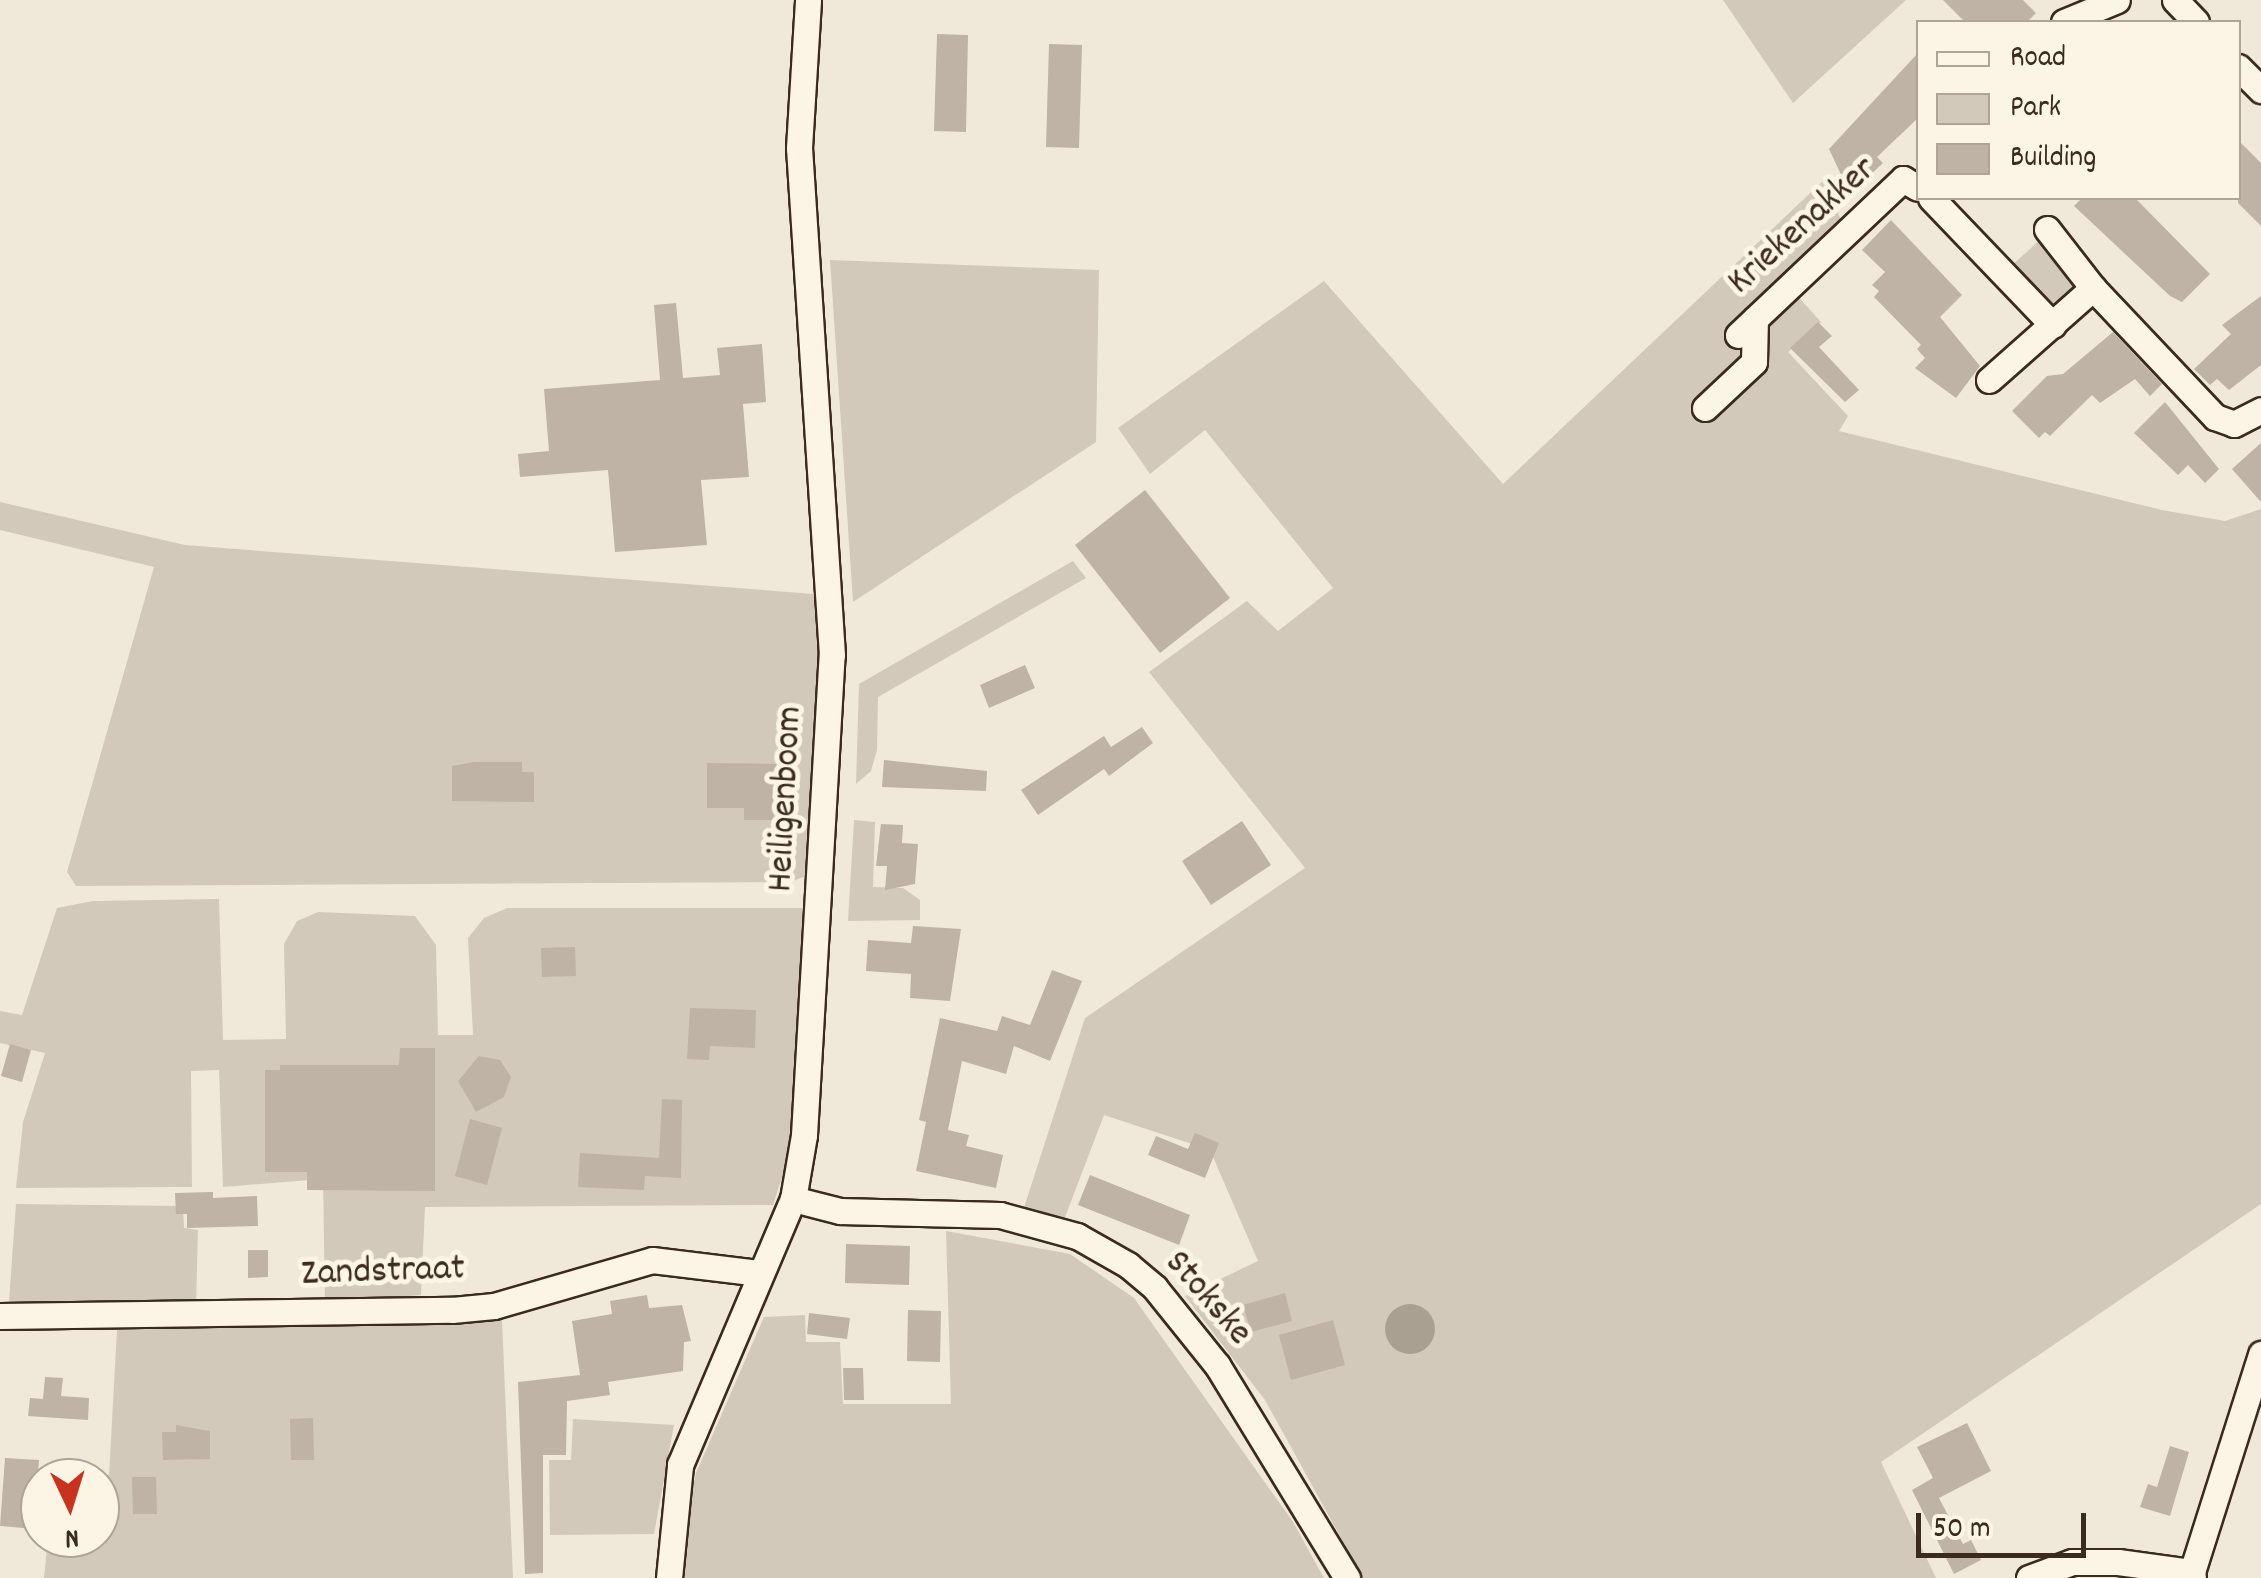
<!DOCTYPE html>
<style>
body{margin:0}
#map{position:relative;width:2261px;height:1578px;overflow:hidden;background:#f0e9d9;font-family:Dekko,sans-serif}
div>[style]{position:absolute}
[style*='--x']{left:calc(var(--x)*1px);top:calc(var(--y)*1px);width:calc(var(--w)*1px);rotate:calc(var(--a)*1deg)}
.green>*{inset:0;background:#d2c9ba}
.water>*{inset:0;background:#aaa091}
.round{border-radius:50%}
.building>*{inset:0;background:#beb3a4}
.roads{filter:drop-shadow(2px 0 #3b2a1e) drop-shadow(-2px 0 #3b2a1e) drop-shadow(0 2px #3b2a1e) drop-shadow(0 -2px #3b2a1e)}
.street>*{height:25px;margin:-12.5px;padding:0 12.5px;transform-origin:12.5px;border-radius:12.5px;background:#fcf5e5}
span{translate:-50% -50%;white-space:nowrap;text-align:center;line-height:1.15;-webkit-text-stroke:10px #fcf5e5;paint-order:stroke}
.street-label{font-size:38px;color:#3b2a1e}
.legend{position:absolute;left:1916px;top:20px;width:325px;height:180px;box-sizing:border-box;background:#fcf5e5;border:2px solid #afa495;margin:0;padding:12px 18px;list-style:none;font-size:30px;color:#3b2a1e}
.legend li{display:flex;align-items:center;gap:20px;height:50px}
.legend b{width:50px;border:2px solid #afa495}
.north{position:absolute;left:20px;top:1458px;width:100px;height:100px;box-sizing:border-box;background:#fcf5e5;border:2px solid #afa495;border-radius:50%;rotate:176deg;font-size:28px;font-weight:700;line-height:40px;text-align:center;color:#3b2a1e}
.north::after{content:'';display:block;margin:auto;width:35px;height:45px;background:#c8321e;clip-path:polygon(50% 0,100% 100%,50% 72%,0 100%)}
.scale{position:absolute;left:1916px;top:1513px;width:170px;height:45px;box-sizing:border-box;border:5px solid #3b2a1e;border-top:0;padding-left:12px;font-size:30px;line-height:35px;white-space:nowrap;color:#3b2a1e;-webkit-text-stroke:8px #fcf5e5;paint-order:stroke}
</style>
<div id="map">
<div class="green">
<div style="clip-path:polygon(1723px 0,1906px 0,1793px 103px)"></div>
<div style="clip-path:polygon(1824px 180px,1841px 220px,1728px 330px,1745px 355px,1702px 395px,1724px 403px,1769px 358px,1766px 318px,1794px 292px,1821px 322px,1788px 352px,1848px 416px,1839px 431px,2162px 510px,2225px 521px,2261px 509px,2261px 1204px,1881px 1462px,1936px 1578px,1363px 1578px,1265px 1400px,1185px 1296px,1258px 1261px,1210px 1150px,1104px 1115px,1062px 1225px,1021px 1217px,1085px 1018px,1305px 868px,1149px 672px,1247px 601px,1278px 631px,1333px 588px,1205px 430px,1150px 474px,1118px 428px,1324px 281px,1503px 484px)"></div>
<div style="clip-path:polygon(2042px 238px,2080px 288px,2061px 309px,2048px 309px,2009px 268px)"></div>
<div style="clip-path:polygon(830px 260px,1099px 270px,1096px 442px,853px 602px)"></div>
<div style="clip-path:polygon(0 502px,185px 545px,814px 594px,820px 698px,814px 873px,790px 882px,76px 886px,67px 872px,154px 567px,0 530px)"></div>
<div style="clip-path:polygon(1073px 561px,1086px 578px,878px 697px,877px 750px,871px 771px,856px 784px,859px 684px)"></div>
<div style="clip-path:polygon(854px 820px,875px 822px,873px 887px,903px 888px,920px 900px,920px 920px,848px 921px)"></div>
<div style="clip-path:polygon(219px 899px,223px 1040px,286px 1039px,284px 944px,297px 921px,318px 912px,415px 916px,436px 945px,438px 1035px,473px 1035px,468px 938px,484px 918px,507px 908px,802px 908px,809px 916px,797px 1130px,773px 1205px,425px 1207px,421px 1295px,325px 1303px,323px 1179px,223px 1187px,219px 1070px,191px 1071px,192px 1187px,16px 1188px,23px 1122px,45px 1053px,0 1043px,0 1011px,22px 1015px,57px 908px,93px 901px)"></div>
<div style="clip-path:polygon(16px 1204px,183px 1206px,184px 1228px,198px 1230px,196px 1306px,9px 1301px)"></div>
<div style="clip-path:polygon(946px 1231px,1070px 1254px,1134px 1298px,1293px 1522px,1324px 1578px,683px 1578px,681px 1543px,696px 1473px,764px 1317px,805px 1315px,806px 1342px,840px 1342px,843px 1404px,951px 1404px)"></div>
<div style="clip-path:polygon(502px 1320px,513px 1578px,44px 1578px,48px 1538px,100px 1538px,100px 1478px,55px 1478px,56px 1468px,109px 1475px,117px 1330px)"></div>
<div style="clip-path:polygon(573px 1419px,674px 1425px,654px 1534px,550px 1535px,549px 1460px,571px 1460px)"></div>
</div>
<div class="water">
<div class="round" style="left:1385px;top:1304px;width:50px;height:50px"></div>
</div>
<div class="building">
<div style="clip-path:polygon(1943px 0,2023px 0,2036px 13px,2027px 22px,1965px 22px)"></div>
<div style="clip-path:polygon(937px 34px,968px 35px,966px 132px,934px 131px)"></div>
<div style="clip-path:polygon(1049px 44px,1082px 45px,1079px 148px,1046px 147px)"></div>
<div style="clip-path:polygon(1918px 53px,1918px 118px,1877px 157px,1883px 163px,1869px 176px,1853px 173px,1844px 181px,1829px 149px)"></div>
<div style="clip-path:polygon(2238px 140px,2261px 163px,2261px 226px,2238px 203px)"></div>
<div style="clip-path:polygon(2082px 198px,2135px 198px,2210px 274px,2182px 302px,2170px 296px,2074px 206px)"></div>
<div style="clip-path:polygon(1891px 220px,1962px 295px,1940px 317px,1980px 366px,1956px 398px,1915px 368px,1925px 358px,1917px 349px,1921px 345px,1874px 297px,1879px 291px,1872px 285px,1885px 272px,1862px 250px)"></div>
<div style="clip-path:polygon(2261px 296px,2261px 365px,2229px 390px,2217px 379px,2210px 385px,2194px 369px,2231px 334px,2222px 325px)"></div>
<div style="clip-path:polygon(676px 303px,683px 378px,720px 375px,717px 348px,762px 344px,766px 402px,743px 404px,749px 477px,701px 480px,707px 545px,615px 552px,608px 470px,520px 477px,518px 454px,549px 451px,544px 389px,660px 380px,654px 305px)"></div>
<div style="clip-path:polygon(1818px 322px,1832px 336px,1819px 347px,1859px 390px,1845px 402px,1790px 348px)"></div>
<div style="clip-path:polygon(2113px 332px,2162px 384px,2150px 396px,2135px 379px,2100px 403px,2092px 395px,2050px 436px,2045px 432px,2039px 438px,2012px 411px,2047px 376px,2063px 374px)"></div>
<div style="clip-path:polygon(2165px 402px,2219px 469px,2205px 483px,2188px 465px,2178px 475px,2134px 433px)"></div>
<div style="clip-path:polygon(2261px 443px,2261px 502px,2232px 469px)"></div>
<div style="clip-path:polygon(1145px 490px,1230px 598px,1160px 653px,1075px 545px)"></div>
<div style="clip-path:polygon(1025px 665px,1035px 688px,989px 708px,980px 685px)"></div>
<div style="clip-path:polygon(1142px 727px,1153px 743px,1109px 776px,1104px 769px,1038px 815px,1021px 790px,1104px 736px,1111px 747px)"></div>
<div style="clip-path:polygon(884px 760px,987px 771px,986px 791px,882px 787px)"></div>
<div style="clip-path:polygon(474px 762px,522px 762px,522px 772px,534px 772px,534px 802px,452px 801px,452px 766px)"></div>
<div style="clip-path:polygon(707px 763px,778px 764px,778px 820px,744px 820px,744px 808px,707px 808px)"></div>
<div style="clip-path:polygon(1242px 821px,1271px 865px,1211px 905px,1182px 861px)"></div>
<div style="clip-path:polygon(881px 824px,903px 825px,902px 843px,918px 844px,915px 884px,885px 890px,887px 866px,876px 866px)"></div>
<div style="clip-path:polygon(913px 926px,961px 929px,950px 1001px,910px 998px,911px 974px,866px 971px,868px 940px,911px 943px)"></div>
<div style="clip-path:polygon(575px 947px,576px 976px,542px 977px,541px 948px)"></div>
<div style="clip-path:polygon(1052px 970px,1082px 981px,1050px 1061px,1014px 1046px,1006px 1074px,962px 1061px,948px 1130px,969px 1135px,966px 1146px,1003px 1155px,996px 1188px,916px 1171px,926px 1122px,919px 1120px,940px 1018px,997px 1031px,1002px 1016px,1030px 1025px)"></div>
<div style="clip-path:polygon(690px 1008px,756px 1010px,755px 1048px,710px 1046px,709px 1060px,687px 1059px)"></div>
<div style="clip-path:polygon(10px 1044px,31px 1050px,22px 1082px,1px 1076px)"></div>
<div style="clip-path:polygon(400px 1048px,435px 1048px,435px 1191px,307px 1190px,307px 1172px,265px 1172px,265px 1070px,280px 1070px,280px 1065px,399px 1065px)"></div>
<div style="clip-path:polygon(479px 1056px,500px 1060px,511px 1077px,504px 1097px,476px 1112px,458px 1081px)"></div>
<div style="clip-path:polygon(662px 1099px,682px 1100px,681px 1178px,645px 1176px,644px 1190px,578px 1187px,580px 1153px,659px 1158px)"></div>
<div style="clip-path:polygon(470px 1119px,502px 1128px,487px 1185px,455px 1176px)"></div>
<div style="clip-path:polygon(1195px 1133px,1219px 1143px,1205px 1178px,1148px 1155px,1156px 1136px,1188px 1149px)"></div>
<div style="clip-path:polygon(1090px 1175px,1190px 1215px,1179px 1245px,1078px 1205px)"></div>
<div style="clip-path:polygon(213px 1192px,213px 1198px,257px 1196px,258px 1226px,187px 1228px,187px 1214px,176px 1214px,175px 1193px)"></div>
<div style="clip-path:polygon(846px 1244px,910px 1246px,909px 1285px,845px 1283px)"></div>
<div style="clip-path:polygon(248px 1250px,268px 1250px,268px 1277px,248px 1278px)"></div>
<div style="clip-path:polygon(1285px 1293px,1292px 1321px,1251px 1332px,1243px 1305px)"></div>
<div style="clip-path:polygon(647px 1295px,649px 1308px,682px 1305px,691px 1341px,684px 1342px,683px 1371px,608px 1382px,610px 1395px,567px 1401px,566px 1455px,543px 1455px,543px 1573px,525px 1574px,518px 1382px,580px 1375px,572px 1321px,612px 1314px,610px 1301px)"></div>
<div style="clip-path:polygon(908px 1310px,941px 1311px,940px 1362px,907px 1361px)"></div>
<div style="clip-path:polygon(809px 1313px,850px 1318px,847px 1339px,807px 1334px)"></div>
<div style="clip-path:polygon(1333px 1320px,1345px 1365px,1291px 1380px,1279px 1335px)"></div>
<div style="clip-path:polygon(843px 1368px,863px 1368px,864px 1400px,844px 1400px)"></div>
<div style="clip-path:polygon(45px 1377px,63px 1378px,61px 1396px,89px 1398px,88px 1420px,28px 1416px,30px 1398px,43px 1399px)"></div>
<div style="clip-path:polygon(313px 1418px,314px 1460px,291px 1460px,290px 1419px)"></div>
<div style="clip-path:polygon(1967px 1423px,1991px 1471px,1939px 1498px,1963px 1544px,1971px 1540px,1981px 1560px,1954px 1574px,1912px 1490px,1933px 1478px,1917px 1447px)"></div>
<div style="clip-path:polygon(176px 1425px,210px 1431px,210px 1459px,163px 1460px,162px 1432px,176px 1432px)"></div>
<div style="clip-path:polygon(2170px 1446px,2189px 1452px,2170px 1516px,2140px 1507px,2148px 1484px,2157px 1487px)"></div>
<div style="clip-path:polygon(5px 1458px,39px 1460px,34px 1529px,0 1526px)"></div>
<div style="clip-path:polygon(132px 1477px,156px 1477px,157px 1514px,133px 1514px)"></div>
</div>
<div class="roads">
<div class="street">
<div style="--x:2175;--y:0;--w:30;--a:46"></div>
<div style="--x:2064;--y:22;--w:57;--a:-22.5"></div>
<div style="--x:2238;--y:67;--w:33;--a:45"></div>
<div style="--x:1931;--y:198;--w:176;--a:46.2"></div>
<div style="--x:2047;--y:229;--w:75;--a:52.1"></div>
<div style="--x:2093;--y:288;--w:178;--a:46.6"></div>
<div style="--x:2215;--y:417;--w:20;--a:20"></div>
<div style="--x:2234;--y:424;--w:30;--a:-27"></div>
<div style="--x:1738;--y:335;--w:227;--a:-43.4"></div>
<div style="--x:1903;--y:179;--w:17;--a:31"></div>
<div style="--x:1989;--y:380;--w:139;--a:-41.5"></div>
<div style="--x:1705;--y:408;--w:67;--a:-43.2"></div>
<div style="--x:1754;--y:362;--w:43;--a:-88.7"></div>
<div style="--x:793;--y:1199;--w:49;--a:14.3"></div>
<div style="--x:840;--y:1211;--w:160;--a:1.4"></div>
<div style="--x:1000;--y:1215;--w:80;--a:15.3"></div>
<div style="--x:1077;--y:1236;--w:59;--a:29.6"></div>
<div style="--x:1128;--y:1265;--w:35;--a:40"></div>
<div style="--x:1155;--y:1288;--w:99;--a:51.2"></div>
<div style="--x:1217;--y:1365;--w:250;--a:58.6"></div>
<div style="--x:0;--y:1316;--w:452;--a:-0.8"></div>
<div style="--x:452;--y:1310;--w:42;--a:-5.4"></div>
<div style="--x:494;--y:1306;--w:165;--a:-16.2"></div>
<div style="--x:652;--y:1260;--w:109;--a:6.9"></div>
<div style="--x:2192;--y:1572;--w:229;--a:-72.4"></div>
<div style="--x:669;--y:1578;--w:114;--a:-84.4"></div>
<div style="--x:680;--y:1465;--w:289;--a:-67"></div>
<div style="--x:793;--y:1199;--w:65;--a:-80.2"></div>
<div style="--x:804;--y:1135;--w:481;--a:-86.7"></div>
<div style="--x:832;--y:655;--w:508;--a:-93.72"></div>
<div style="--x:799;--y:148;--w:148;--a:-86.5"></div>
<div style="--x:2029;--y:1578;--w:46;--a:-20.4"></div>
<div style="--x:2072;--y:1562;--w:46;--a:0"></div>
<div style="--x:2118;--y:1562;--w:75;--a:7.7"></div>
<div style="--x:2192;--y:1572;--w:6;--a:81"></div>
</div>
</div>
<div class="street-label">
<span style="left:1803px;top:227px;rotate:-42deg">Kriekenakker</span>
<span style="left:787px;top:799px;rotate:-87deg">Heiligenboom</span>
<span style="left:383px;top:1273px;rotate:-2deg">Zandstraat</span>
<span style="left:1207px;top:1299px;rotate:49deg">Stokske</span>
</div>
<ul class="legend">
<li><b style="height:12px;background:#fcf5e5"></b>Road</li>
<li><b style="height:28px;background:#d2c9ba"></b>Park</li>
<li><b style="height:28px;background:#beb3a4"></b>Building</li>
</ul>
<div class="north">N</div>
<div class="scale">50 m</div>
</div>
